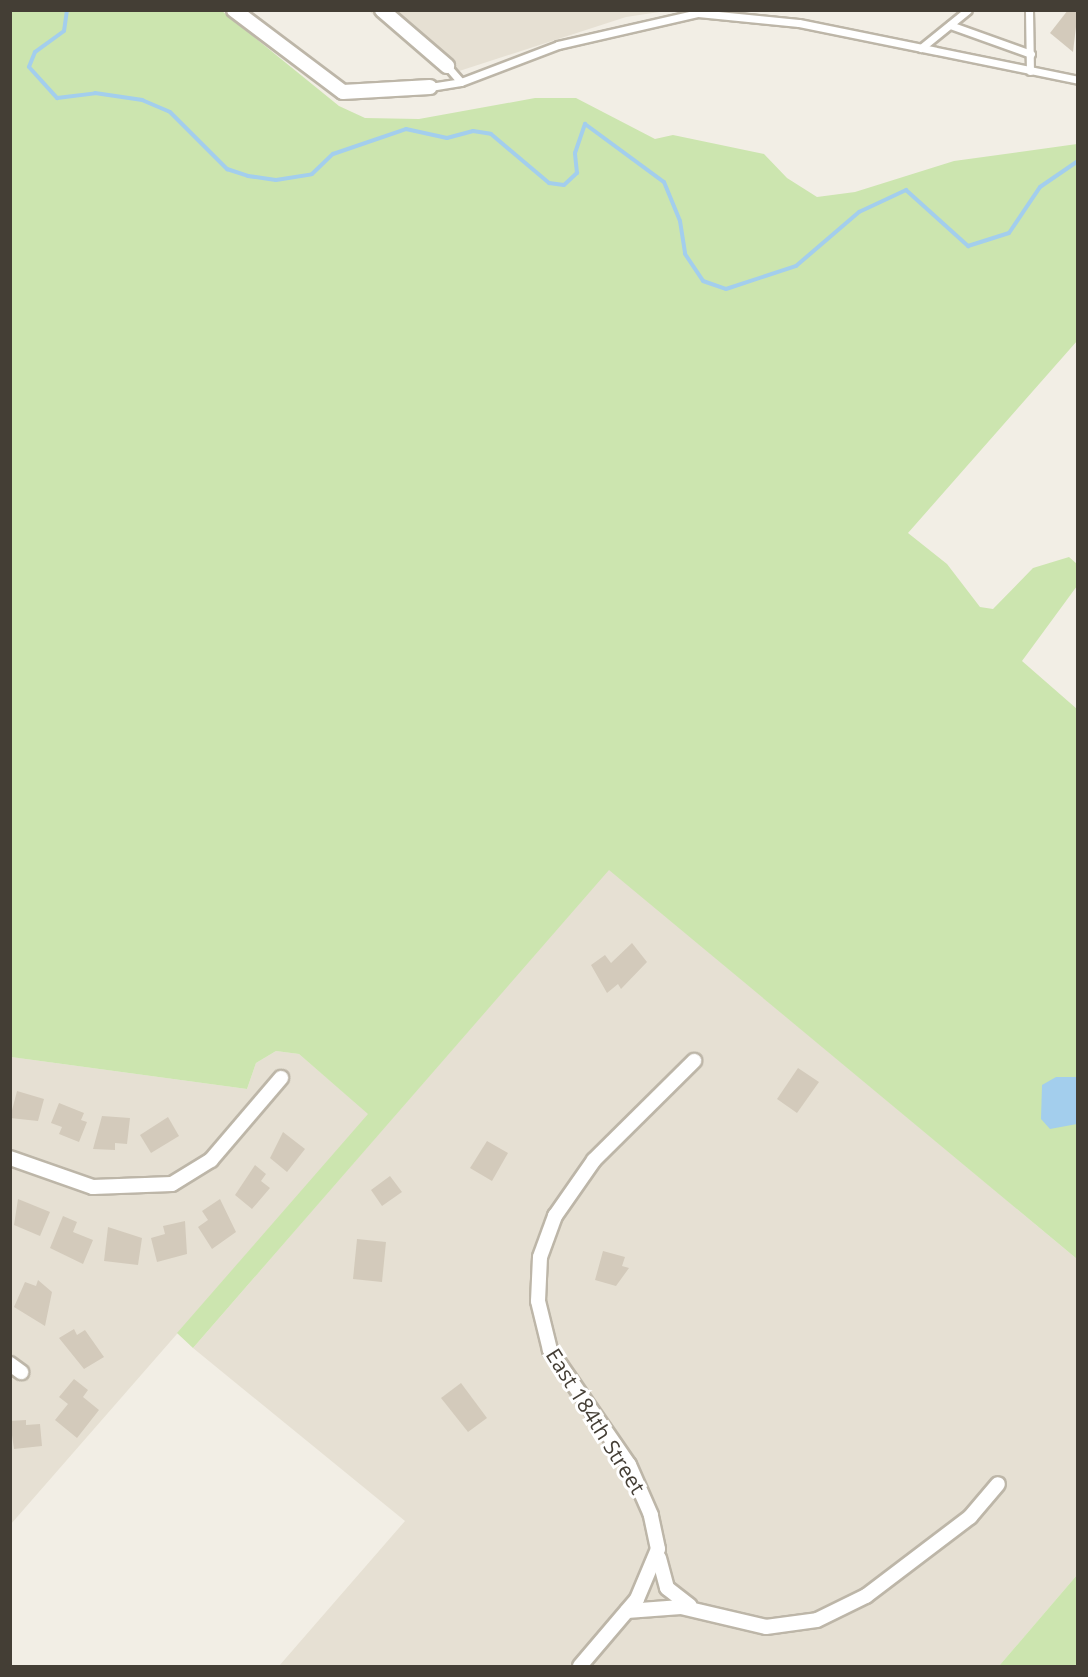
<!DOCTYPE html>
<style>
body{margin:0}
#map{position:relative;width:1088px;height:1677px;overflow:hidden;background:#f2eee5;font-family:"Open Sans",sans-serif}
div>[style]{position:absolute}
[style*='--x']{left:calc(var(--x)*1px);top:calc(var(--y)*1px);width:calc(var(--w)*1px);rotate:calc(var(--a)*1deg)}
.residential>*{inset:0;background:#e6e0d3}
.green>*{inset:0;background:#cce5af}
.water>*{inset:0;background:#a3ceed}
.stream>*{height:4px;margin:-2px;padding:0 2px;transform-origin:2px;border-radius:2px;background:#a3ceed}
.building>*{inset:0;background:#d3cabb}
.roads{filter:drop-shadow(2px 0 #bdb6a8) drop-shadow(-2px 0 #bdb6a8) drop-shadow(0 2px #bdb6a8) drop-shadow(0 -2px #bdb6a8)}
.service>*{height:7px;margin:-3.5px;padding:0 3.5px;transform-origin:3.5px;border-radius:3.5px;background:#fff}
.minor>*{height:14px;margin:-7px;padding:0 7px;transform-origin:7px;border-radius:7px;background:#fff}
span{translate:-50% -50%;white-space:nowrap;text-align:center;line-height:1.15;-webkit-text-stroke:6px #fff;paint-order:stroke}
.street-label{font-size:21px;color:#443e35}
.frame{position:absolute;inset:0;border:12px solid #443e35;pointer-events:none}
</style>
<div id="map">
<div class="residential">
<div style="clip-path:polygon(369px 11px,666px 11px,626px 17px,447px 75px)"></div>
<div style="clip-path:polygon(609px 869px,1077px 1259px,1077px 1575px,999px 1666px,279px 1666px,405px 1521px,193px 1348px)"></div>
<div style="clip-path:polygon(276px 1051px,299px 1054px,369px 1114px,11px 1524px,11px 1057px,247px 1089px,256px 1063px)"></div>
</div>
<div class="green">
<div style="clip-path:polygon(10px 11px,222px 11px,339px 106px,365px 118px,419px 119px,535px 98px,576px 98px,655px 139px,673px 135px,764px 154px,787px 178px,817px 197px,855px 192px,954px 161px,1077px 144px,1077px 341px,908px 533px,947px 564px,980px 607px,993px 609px,1033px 568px,1069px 557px,1077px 564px,1077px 586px,1022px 661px,1077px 709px,1077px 1259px,609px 870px,193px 1348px,177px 1333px,368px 1114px,299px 1054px,276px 1051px,256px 1063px,247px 1089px,11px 1057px)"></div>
<div style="clip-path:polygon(1077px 1575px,1077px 1666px,999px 1666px)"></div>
</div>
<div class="water">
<div style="clip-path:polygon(1077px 1077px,1077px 1124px,1050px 1129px,1041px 1119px,1042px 1085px,1056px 1077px)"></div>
</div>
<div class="stream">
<div style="--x:67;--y:10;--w:21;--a:98"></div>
<div style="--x:64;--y:31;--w:36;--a:144"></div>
<div style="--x:35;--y:52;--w:16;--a:112"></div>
<div style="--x:29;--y:67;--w:42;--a:47.9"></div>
<div style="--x:57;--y:98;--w:38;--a:-7"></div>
<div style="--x:95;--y:93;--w:48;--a:8.5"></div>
<div style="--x:142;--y:100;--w:30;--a:23"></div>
<div style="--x:170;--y:112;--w:81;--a:45"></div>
<div style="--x:227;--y:169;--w:22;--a:18"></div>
<div style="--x:248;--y:176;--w:28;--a:8"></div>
<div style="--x:276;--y:180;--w:36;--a:-9"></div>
<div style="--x:312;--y:174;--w:29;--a:-44"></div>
<div style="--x:333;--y:154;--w:77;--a:-18.9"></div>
<div style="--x:406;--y:129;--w:42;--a:12.4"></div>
<div style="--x:447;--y:138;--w:27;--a:-15"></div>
<div style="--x:473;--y:131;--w:18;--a:9"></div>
<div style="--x:491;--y:134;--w:76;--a:40.2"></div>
<div style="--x:549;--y:183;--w:15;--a:8"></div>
<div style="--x:564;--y:185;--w:18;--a:-43"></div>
<div style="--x:577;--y:173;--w:20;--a:-96"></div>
<div style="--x:575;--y:153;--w:31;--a:-71"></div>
<div style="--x:585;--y:124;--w:98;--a:36.3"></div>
<div style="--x:664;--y:182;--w:42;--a:67.7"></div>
<div style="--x:680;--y:221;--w:33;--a:81"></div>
<div style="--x:685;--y:254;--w:32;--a:56"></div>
<div style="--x:703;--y:281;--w:24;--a:19"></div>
<div style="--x:726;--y:289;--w:74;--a:-18.2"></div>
<div style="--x:796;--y:266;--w:83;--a:-40.6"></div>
<div style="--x:859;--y:212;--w:52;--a:-25.1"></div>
<div style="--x:906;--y:190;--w:84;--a:42.1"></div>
<div style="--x:968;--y:246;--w:43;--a:-17.6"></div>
<div style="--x:1009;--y:233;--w:55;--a:-56"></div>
<div style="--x:1040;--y:187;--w:46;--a:-34.4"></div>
</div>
<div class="building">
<div style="clip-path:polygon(1068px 10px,1078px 10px,1073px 52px,1050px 33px)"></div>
<div style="clip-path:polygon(632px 943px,647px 962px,621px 989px,618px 984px,607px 993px,591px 965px,605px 955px,611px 963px)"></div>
<div style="clip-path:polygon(798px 1068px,819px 1082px,797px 1113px,777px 1099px)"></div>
<div style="clip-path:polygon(17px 1091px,44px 1099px,38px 1121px,10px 1118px)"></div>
<div style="clip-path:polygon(59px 1103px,84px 1113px,81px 1120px,87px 1122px,79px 1142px,59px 1134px,62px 1127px,51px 1123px)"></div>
<div style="clip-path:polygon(102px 1116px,130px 1118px,127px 1144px,115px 1143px,115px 1150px,93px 1149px)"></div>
<div style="clip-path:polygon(168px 1117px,179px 1136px,151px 1153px,140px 1135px)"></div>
<div style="clip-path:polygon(283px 1132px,305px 1149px,287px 1172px,270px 1158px)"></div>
<div style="clip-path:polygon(487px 1141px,508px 1153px,492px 1181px,470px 1168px)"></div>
<div style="clip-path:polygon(255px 1165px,266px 1174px,261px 1181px,270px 1188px,252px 1209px,235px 1195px)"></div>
<div style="clip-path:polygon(390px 1176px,402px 1192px,382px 1206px,371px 1190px)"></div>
<div style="clip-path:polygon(18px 1199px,50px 1212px,40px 1236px,14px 1225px)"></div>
<div style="clip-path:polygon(220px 1199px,236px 1232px,212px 1249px,198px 1227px,208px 1220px,202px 1211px)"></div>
<div style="clip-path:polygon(63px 1216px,77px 1222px,73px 1232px,93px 1240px,83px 1264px,50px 1248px)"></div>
<div style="clip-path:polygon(185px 1221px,187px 1254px,157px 1262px,151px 1238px,165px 1234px,163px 1226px)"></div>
<div style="clip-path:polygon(108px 1227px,142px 1238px,138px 1265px,104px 1261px)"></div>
<div style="clip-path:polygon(357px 1239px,386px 1242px,382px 1282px,353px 1279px)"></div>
<div style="clip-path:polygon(603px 1251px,625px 1257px,622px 1266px,629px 1268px,616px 1286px,595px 1280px)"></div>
<div style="clip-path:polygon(38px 1280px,52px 1292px,45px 1326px,14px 1307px,25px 1282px,36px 1286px)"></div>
<div style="clip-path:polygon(74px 1329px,77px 1335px,85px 1330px,104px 1357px,84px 1369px,59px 1338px)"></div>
<div style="clip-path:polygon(74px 1379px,88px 1390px,83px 1397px,99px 1410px,77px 1438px,55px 1420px,68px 1404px,59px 1397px)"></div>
<div style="clip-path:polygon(461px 1383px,487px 1418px,468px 1432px,441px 1398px)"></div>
<div style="clip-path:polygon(26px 1420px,26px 1425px,40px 1424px,42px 1446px,14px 1449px,10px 1421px)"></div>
</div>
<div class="roads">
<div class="service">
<div style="--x:1029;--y:10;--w:61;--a:89.1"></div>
<div style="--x:950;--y:25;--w:86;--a:19.7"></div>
<div style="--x:921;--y:48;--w:60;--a:-39"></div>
<div style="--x:447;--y:66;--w:21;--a:49"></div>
<div style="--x:430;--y:87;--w:31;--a:-9"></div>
<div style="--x:461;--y:82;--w:104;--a:-20.9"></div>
<div style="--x:558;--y:45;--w:144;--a:-12.9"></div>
<div style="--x:698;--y:13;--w:101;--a:5.7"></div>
<div style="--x:799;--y:23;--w:285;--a:11.5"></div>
</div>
<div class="minor">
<div style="--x:234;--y:10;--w:136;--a:37"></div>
<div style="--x:343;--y:92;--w:87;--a:-3.3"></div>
<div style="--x:382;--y:10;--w:86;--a:40.7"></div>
<div style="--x:10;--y:1158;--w:88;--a:19.3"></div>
<div style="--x:93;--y:1187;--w:79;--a:-2.2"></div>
<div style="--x:172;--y:1184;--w:46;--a:-31.6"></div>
<div style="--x:211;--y:1160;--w:108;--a:-49.5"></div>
<div style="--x:10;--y:1364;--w:14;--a:36"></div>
<div style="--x:659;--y:1558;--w:31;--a:75"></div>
<div style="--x:667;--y:1588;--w:29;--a:38"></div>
<div style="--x:627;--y:1611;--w:54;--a:-4.2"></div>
<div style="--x:681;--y:1607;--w:87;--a:13.2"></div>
<div style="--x:766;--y:1627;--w:51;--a:-7.8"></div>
<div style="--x:817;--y:1620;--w:55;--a:-26.1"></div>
<div style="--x:866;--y:1596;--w:131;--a:-37.2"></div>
<div style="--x:970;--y:1517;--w:43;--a:-49.7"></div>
<div style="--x:580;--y:1666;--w:88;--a:-49.6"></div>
<div style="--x:637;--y:1599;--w:54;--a:-67.2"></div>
<div style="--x:658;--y:1549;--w:35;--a:-102"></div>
<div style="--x:651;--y:1515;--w:55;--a:-113.7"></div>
<div style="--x:629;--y:1465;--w:140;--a:-124.5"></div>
<div style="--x:550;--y:1350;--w:50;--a:-103.8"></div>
<div style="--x:538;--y:1301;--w:44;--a:-87.4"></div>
<div style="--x:540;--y:1257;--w:44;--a:-69.9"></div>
<div style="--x:555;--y:1216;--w:68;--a:-55.1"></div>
<div style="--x:594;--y:1160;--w:141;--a:-44.7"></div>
</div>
</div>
<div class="street-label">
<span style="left:596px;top:1421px;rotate:58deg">East 184th Street</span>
</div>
<div class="frame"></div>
</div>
